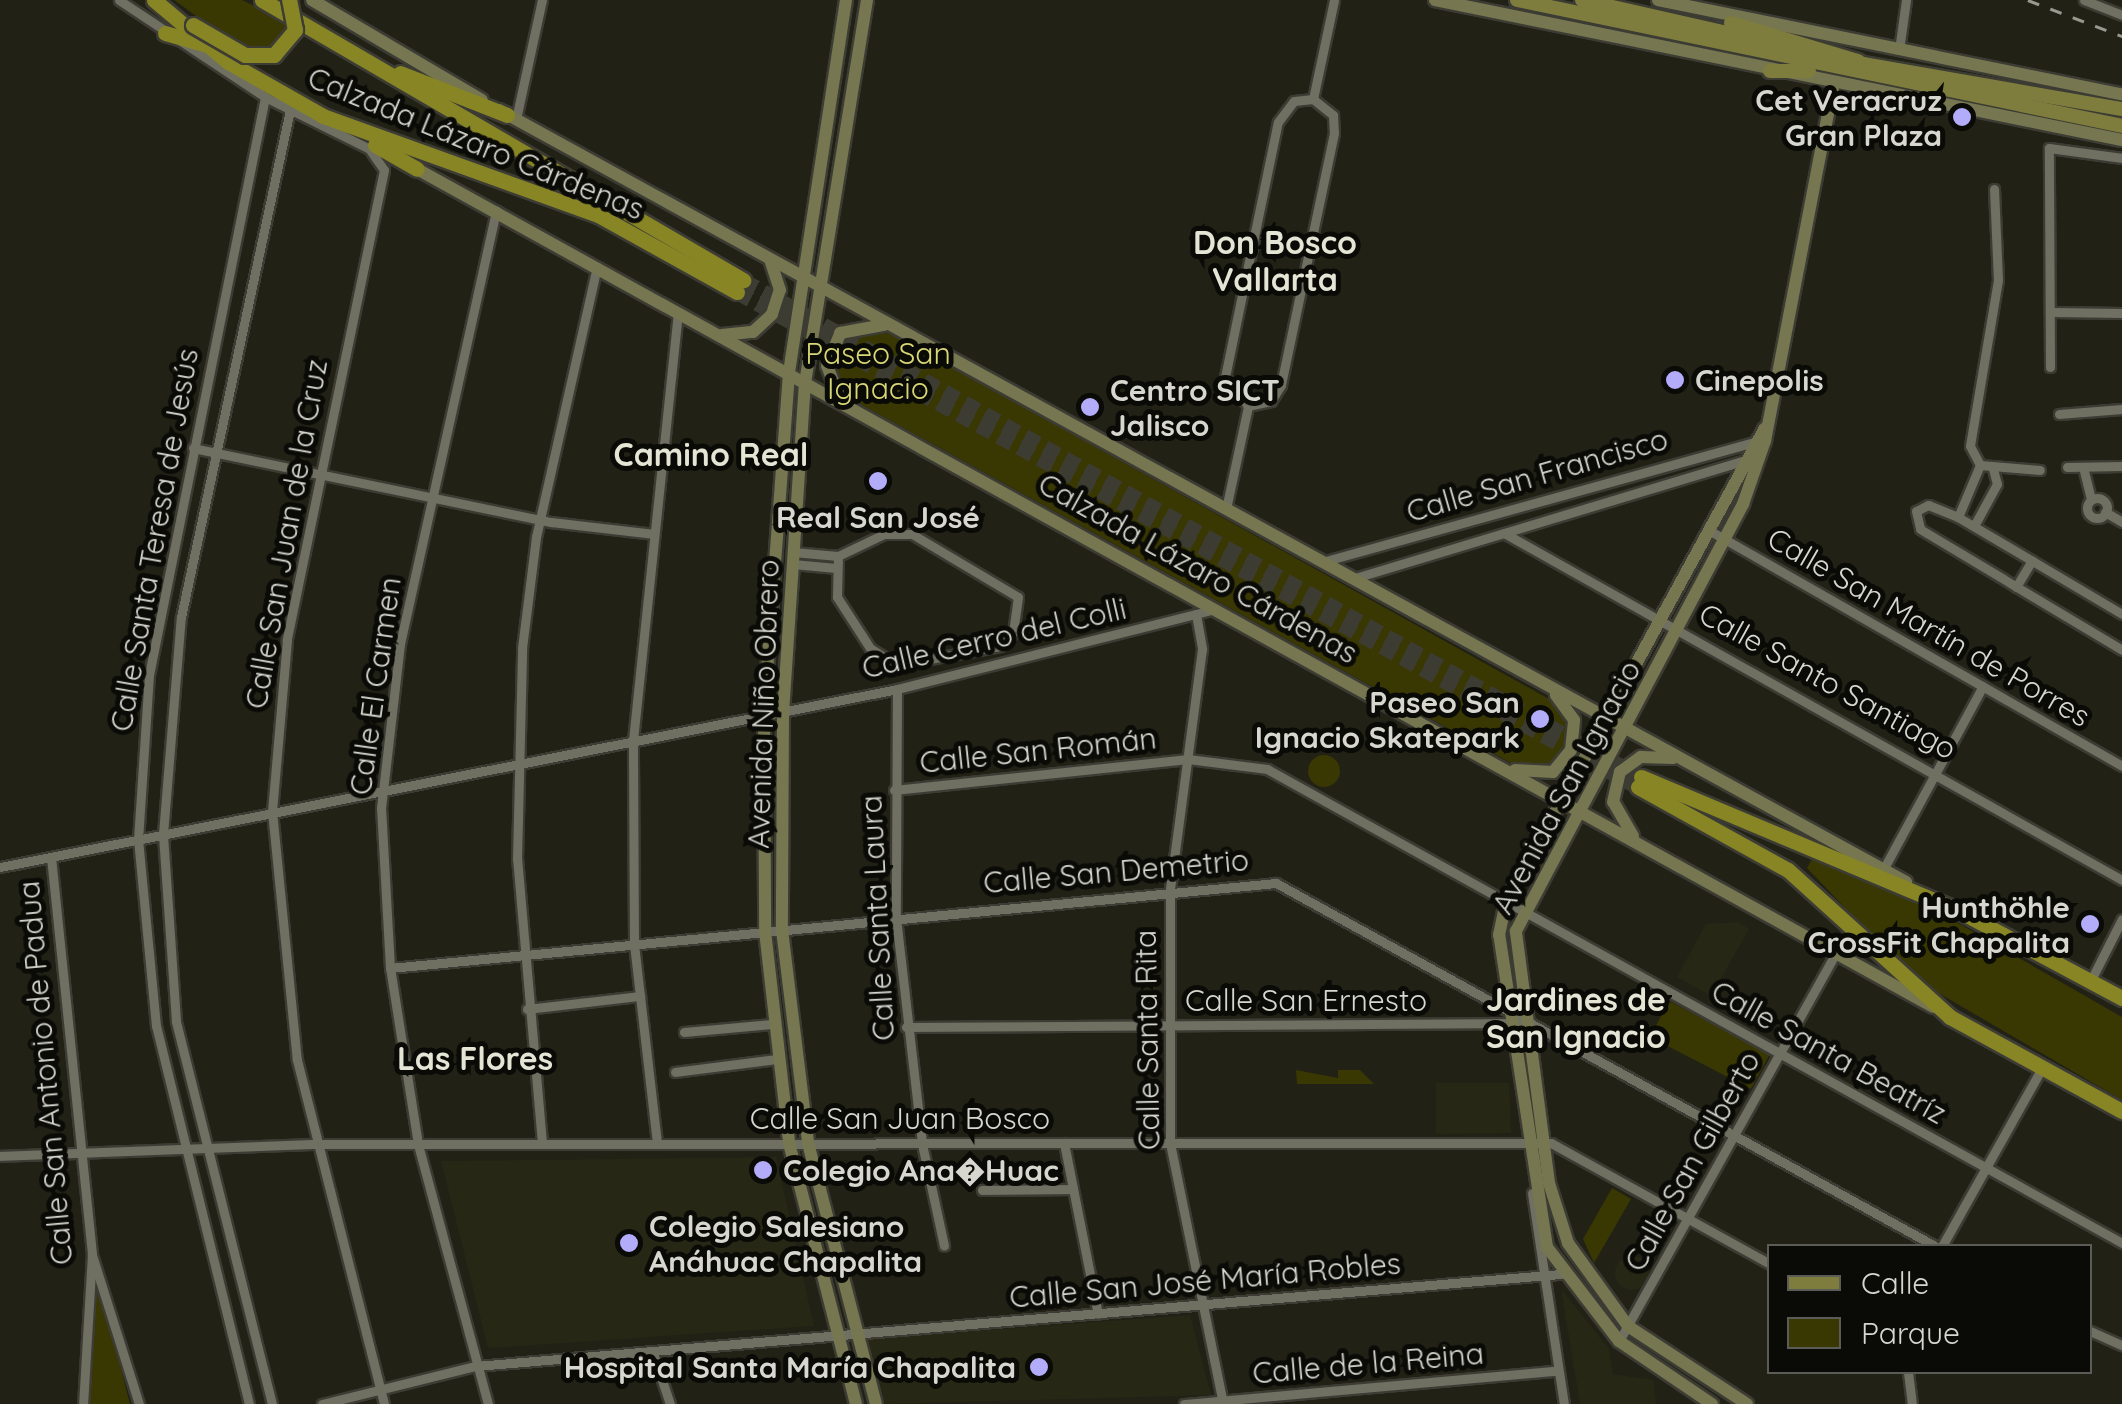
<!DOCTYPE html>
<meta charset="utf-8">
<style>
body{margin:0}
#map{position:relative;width:2122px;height:1404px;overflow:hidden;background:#212116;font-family:Quicksand,sans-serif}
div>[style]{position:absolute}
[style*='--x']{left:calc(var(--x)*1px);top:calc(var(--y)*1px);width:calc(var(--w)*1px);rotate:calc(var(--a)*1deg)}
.built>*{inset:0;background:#272715}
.round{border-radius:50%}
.green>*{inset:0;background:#393702}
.primary-tunnel>*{height:14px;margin-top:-7px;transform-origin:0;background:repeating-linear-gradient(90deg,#3c3c32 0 14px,transparent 0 21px)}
.highway-tunnel>*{height:15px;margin-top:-7.5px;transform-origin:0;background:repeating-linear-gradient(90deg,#3c3c32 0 15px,transparent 0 23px)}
.roads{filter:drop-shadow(2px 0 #3c3c34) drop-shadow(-2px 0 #3c3c34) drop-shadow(0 2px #3c3c34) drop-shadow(0 -2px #3c3c34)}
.street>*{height:9px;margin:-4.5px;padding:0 4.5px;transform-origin:4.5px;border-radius:4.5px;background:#6f7062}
.street>.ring{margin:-4.5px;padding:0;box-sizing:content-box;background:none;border:9px solid #6f7062;border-radius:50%}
.secondary>*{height:12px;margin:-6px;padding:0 6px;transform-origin:6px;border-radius:6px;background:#767650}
.primary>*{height:14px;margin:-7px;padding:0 7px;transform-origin:7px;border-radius:7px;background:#7e7d3d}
.highway>*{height:15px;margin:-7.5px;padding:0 7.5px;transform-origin:7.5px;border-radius:7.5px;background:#888525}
.rail>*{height:2.5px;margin-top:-1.25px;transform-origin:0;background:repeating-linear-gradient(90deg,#999991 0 12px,transparent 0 24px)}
.bridges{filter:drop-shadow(2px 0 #3c3c34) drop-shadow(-2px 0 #3c3c34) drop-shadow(0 2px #3c3c34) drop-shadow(0 -2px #3c3c34)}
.highway-bridge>*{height:15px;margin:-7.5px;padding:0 7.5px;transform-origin:7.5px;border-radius:7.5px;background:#888525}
.dots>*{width:28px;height:28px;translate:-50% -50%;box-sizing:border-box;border:5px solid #0a0a06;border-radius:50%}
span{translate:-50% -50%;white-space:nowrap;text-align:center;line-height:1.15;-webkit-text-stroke:10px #0a0a06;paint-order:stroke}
.poi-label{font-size:30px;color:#d7d7d0;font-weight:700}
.right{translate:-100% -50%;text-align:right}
.left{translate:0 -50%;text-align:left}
.street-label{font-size:30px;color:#d7d7d0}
.park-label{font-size:30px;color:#d9d774}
.neighbourhood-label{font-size:32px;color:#e5e5d5;font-weight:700}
.legend{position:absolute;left:1767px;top:1244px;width:325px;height:130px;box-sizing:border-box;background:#0a0a06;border:2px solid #5c5c57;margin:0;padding:12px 18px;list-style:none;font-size:30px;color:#d7d7d0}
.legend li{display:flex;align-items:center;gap:20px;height:50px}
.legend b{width:50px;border:2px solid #5c5c57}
</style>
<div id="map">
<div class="built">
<div style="clip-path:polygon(1738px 922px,1749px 929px,1711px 996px,1677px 977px,1706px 924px)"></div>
<div style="clip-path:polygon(1509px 1083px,1511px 1133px,1436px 1134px,1436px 1083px)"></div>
<div style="clip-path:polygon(776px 1157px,814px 1326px,488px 1348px,441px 1161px)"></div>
<div class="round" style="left:1615px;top:1256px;width:34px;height:34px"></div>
<div style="clip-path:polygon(1561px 1289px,1609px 1349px,1613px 1374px,1653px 1380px,1656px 1404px,1580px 1404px)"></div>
<div style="clip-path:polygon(1190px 1315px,1211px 1395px,885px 1404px,865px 1339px)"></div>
</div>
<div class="green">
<div style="clip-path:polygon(174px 0,242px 0,279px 18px,285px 5px,277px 0,285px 0,291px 20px,277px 46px,242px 49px)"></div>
<div style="clip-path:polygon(880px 327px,1558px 704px,1571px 739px,1555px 766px,1518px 767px,842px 394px,834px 350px,842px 336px)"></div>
<div class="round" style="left:1308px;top:755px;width:32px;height:32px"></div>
<div style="clip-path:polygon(1812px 859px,1944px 915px,2122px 1017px,2122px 1100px,1911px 977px,1807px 868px)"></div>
<div style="clip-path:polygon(1669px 1001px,1770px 1054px,1751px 1089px,1650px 1037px)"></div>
<div style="clip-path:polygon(1296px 1070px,1338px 1078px,1338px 1070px,1360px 1070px,1374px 1084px,1297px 1084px)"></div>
<div style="clip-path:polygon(1612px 1188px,1631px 1199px,1594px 1263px,1583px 1239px)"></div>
<div style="clip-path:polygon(95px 1267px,130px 1404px,86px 1404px)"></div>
</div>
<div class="primary-tunnel">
<div style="--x:1653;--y:8;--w:79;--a:10.9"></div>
</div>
<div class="highway-tunnel">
<div style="--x:743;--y:280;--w:1026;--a:28.96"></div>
<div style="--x:737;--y:292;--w:1028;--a:28.78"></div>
</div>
<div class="roads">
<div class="street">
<div style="--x:119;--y:0;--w:175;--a:33.6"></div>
<div style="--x:265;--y:97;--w:122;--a:26.4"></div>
<div style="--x:2084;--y:0;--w:41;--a:21.5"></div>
<div style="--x:1899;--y:50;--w:50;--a:-82"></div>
<div style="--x:1313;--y:99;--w:26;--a:39"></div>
<div style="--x:1333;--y:115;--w:18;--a:87"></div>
<div style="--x:1334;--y:133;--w:258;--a:101.9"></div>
<div style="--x:1281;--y:385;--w:19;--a:122"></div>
<div style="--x:1271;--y:401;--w:24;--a:168"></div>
<div style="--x:1248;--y:406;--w:37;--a:-128"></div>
<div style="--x:1225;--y:377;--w:260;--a:-78.3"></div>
<div style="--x:1278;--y:122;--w:26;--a:-53"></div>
<div style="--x:1294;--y:101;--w:19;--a:-6"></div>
<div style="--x:1313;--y:99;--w:101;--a:-78"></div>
<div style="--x:516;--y:119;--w:122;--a:-77.7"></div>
<div style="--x:370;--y:150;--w:24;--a:55"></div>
<div style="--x:384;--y:170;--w:480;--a:101.7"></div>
<div style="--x:287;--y:640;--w:172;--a:95"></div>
<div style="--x:272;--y:811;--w:250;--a:84.3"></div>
<div style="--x:297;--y:1060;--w:355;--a:75.8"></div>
<div style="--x:1994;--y:189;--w:91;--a:87.5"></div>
<div style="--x:1998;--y:280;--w:168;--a:99.6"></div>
<div style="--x:1970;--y:446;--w:21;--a:62"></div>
<div style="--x:1980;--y:465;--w:60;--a:4.8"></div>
<div style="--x:2053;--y:312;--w:69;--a:0.8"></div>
<div style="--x:2050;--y:367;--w:219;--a:-90.3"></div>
<div style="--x:2049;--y:148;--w:74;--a:7.8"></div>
<div style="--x:2059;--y:414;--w:63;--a:-4.5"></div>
<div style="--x:193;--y:448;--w:366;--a:11.7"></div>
<div style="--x:551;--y:522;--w:104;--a:6.6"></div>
<div style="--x:2067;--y:467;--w:55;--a:-1"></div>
<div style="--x:2083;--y:467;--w:34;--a:76"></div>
<div class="ring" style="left:2087px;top:498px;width:11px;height:11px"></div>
<div style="--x:1226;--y:509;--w:105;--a:-77.9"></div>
<div style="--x:2105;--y:512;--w:20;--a:30"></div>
<div style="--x:1958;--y:517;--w:56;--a:-67.1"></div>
<div style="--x:1974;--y:526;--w:48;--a:-61.3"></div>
<div style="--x:1997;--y:484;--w:16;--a:-105"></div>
<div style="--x:1712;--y:532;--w:472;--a:29.7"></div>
<div style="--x:1504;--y:533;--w:709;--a:29.31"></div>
<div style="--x:793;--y:552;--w:45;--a:5.1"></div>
<div style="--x:838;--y:556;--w:51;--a:-25.6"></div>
<div style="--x:884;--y:534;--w:28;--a:0"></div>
<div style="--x:912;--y:534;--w:123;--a:30.7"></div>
<div style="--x:1018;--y:597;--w:36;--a:98"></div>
<div style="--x:1013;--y:633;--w:18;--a:135"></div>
<div style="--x:1000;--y:646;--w:105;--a:169.5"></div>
<div style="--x:897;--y:665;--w:32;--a:-148"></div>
<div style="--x:870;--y:648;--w:61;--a:-122.9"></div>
<div style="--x:837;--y:597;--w:41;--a:-88.6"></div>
<div style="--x:1322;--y:562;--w:452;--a:-15.5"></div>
<div style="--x:793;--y:564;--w:43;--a:5.3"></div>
<div style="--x:1355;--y:578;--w:412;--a:-16.8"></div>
<div style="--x:2016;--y:587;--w:31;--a:-59"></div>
<div style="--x:1196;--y:614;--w:36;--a:80"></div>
<div style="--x:1202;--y:649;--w:242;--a:97.6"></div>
<div style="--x:1170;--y:889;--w:254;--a:90"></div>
<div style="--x:1170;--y:1143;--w:266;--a:78.5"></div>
<div style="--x:2122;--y:614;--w:191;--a:-149.4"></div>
<div style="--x:1958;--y:517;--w:32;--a:-158"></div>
<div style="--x:1928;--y:505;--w:13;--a:153"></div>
<div style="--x:1916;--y:511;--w:18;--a:77"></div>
<div style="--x:1920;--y:529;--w:235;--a:30.9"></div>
<div style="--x:897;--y:689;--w:229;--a:90.3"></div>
<div style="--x:896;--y:918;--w:227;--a:83.4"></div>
<div style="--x:922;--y:1144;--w:104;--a:77.8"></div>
<div style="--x:894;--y:790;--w:296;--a:-6"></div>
<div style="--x:1188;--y:759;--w:80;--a:7.2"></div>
<div style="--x:1267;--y:769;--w:978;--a:29"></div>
<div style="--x:51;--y:857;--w:399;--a:84.1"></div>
<div style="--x:92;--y:1254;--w:150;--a:93.4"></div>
<div style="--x:0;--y:867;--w:914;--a:-11.22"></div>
<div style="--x:897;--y:689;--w:328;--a:-14.1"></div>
<div style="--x:1883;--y:870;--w:209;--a:-61.5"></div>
<div style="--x:390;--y:968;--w:890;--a:-5.48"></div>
<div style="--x:1276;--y:883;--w:752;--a:28.85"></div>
<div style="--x:2091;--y:980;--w:68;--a:-63.1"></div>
<div style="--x:527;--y:1009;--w:114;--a:-6.6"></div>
<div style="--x:906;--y:1027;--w:612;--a:-0.37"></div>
<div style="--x:684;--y:1032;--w:88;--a:-5.2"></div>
<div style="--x:675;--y:1072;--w:102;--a:-7.3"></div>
<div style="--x:542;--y:1143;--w:285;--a:-95"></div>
<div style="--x:517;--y:859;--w:211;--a:-88.6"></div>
<div style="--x:522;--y:648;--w:112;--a:-82.8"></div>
<div style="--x:536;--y:537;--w:277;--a:-77.3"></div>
<div style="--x:657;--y:1143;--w:200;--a:-96.6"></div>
<div style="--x:634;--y:944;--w:204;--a:-90.3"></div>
<div style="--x:633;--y:740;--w:430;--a:-84"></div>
<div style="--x:1064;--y:1143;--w:174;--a:78.8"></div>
<div style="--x:0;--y:1156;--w:314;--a:-2.2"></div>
<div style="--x:314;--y:1144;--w:1237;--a:-0.05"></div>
<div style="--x:1551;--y:1143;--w:250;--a:28.9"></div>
<div style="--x:982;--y:1190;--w:91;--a:-0.6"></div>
<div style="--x:1532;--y:1193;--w:213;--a:81.4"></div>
<div style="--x:1942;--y:1246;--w:206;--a:-60.7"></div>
<div style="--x:92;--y:1255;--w:156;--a:72.5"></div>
<div style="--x:2090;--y:1331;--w:35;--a:24"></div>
<div style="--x:1619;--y:1341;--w:445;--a:-60.8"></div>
<div style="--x:653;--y:1353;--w:54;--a:71.6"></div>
<div style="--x:1908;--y:1372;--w:32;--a:83"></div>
<div style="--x:249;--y:1404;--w:389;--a:-103.8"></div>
<div style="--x:156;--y:1026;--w:187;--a:-95.5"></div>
<div style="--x:138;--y:840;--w:165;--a:-86.2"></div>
<div style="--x:149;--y:675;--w:590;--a:-78.65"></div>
<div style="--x:272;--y:1404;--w:395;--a:-104.1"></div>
<div style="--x:176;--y:1021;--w:187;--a:-94"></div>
<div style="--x:163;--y:834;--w:218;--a:-85.3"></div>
<div style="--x:181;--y:617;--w:519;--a:-77.87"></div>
<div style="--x:322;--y:1404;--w:159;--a:-13.9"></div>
<div style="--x:476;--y:1366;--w:1089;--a:-4.85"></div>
<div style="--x:488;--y:1404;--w:269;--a:-105.1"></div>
<div style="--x:418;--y:1144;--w:178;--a:-99"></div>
<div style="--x:390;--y:968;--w:160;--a:-93.2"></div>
<div style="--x:381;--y:808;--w:165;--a:-83.4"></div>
<div style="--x:400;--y:644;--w:444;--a:-77.5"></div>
<div style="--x:1184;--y:1404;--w:374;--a:-5.1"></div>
</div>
<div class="secondary">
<div style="--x:312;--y:0;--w:197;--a:30.5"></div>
<div style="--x:846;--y:0;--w:377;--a:98.7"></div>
<div style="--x:789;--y:373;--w:342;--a:94.2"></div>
<div style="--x:764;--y:714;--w:217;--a:89.7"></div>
<div style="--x:765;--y:931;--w:213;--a:83.5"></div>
<div style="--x:789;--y:1143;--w:269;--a:75.6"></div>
<div style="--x:867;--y:0;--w:387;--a:99.2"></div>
<div style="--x:805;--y:382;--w:330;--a:93.8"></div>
<div style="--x:783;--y:711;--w:219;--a:90.3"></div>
<div style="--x:782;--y:930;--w:215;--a:83"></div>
<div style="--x:808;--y:1143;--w:270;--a:75.4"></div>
<div style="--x:1435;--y:0;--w:701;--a:11.52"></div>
<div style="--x:1658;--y:0;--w:473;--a:11.5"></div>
<div style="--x:499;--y:110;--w:1605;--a:28.75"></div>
<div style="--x:417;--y:169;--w:1732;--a:28.93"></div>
<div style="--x:722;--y:335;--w:31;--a:-6"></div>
<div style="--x:753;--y:332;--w:26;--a:-43"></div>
<div style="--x:772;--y:314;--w:25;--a:-72"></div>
<div style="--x:780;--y:290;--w:32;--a:-108"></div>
<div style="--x:839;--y:397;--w:33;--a:-111"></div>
<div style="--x:827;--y:366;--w:35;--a:-68"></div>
<div style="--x:840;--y:333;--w:45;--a:-10.3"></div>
<div style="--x:1515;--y:770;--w:38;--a:3"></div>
<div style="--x:1553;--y:772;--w:28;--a:-51"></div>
<div style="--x:1571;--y:750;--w:30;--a:-84"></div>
<div style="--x:1574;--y:720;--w:31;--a:-126"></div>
<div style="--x:1633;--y:836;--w:39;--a:-120"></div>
<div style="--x:1613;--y:802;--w:31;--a:-77"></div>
<div style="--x:1620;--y:772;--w:26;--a:-36"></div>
<div style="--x:1641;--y:757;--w:32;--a:2"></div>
<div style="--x:1712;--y:1404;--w:112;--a:-145.9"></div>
<div style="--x:1619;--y:1341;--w:118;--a:-127.5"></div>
<div style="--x:1547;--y:1247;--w:316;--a:-98.7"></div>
<div style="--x:1499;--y:935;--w:34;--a:-78"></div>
<div style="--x:1506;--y:902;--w:540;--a:-61.35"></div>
<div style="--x:1747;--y:1404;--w:142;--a:-146.8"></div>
<div style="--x:1628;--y:1326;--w:102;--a:-125.9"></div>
<div style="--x:1568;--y:1243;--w:63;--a:-107.6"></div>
<div style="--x:1549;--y:1183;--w:254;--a:-97.5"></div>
<div style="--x:1516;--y:931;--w:484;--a:-62"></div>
<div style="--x:1743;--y:504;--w:67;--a:-70.8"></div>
<div style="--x:1765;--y:441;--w:364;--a:-79.1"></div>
</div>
<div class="primary">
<div style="--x:1517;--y:0;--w:618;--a:11.76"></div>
<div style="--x:1582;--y:0;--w:288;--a:12.8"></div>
<div style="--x:1863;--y:64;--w:263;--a:9.9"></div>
<div style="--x:1731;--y:23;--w:133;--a:16.7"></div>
<div style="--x:1770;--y:71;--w:39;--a:0"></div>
</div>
<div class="highway">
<div style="--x:154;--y:0;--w:97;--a:40"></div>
<div style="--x:228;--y:62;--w:109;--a:29.6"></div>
<div style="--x:323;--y:116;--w:292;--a:19.8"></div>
<div style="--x:598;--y:215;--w:159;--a:29"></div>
<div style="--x:262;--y:0;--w:557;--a:30.2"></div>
<div style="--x:165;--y:33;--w:41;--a:15.8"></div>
<div style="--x:400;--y:73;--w:115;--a:21.4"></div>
<div style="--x:375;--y:145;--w:48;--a:29.7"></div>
<div style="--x:1641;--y:777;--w:343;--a:22.8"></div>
<div style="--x:1957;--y:910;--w:187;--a:28.1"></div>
<div style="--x:1638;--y:787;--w:171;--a:29"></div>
<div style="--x:1788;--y:870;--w:219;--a:42.2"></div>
<div style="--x:1950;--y:1017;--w:196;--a:28.7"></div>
</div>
</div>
<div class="rail">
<div style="--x:2028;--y:0;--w:101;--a:21"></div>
</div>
<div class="bridges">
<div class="highway-bridge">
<div style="--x:193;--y:25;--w:60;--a:30"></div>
<div style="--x:245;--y:55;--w:29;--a:0"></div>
<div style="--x:274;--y:55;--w:33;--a:-50"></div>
<div style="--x:295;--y:30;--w:31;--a:-101"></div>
</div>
</div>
<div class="dots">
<div style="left:1962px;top:117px;background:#b3adf9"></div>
<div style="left:1675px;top:380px;background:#b3adf9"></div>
<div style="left:1090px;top:407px;background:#b3adf9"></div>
<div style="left:878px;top:481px;background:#b3adf9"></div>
<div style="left:1540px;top:719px;background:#b3adf9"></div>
<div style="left:2090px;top:924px;background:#b3adf9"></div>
<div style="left:763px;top:1170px;background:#b3adf9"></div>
<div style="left:629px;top:1243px;background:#b3adf9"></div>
<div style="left:1039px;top:1367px;background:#b3adf9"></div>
</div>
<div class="poi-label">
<span class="right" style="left:1942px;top:117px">Cet Veracruz<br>Gran Plaza</span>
<span class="left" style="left:1695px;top:380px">Cinepolis</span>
<span class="left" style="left:1110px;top:407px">Centro SICT<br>Jalisco</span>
<span style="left:878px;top:517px">Real San José</span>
<span class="right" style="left:1520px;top:719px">Paseo San<br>Ignacio Skatepark</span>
<span class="right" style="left:2070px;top:924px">Hunthöhle<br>CrossFit Chapalita</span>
<span class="left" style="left:783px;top:1170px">Colegio Ana�Huac</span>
<span class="left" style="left:649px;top:1243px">Colegio Salesiano<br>Anáhuac Chapalita</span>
<span class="right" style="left:1016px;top:1367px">Hospital Santa María Chapalita</span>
</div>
<div class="street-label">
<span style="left:476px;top:143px;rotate:22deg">Calzada Lázaro Cárdenas</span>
<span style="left:1537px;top:475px;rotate:-16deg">Calle San Francisco</span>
<span style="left:286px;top:534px;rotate:-80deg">Calle San Juan de la Cruz</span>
<span style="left:154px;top:540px;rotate:-80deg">Calle Santa Teresa de Jesús</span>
<span style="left:1198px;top:568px;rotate:29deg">Calzada Lázaro Cárdenas</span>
<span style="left:1929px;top:627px;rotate:30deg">Calle San Martín de Porres</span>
<span style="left:994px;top:638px;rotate:-13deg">Calle Cerro del Colli</span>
<span style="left:1828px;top:681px;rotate:29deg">Calle Santo Santiago</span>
<span style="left:375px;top:686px;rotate:-82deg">Calle El Carmen</span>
<span style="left:763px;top:704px;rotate:-88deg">Avenida Niño Obrero</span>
<span style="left:1038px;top:750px;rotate:-6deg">Calle San Román</span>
<span style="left:1566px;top:787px;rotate:-62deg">Avenida San Ignacio</span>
<span style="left:1116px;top:871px;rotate:-5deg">Calle San Demetrio</span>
<span style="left:877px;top:918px;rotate:-93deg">Calle Santa Laura</span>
<span style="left:1306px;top:1000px">Calle San Ernesto</span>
<span style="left:1147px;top:1040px;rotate:-91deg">Calle Santa Rita</span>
<span style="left:1829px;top:1052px;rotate:29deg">Calle Santa Beatríz</span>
<span style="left:45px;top:1073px;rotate:-95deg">Calle San Antonio de Padua</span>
<span style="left:900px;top:1118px">Calle San Juan Bosco</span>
<span style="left:1692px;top:1161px;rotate:-61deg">Calle San Gilberto</span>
<span style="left:1205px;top:1280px;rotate:-5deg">Calle San José María Robles</span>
<span style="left:1368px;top:1363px;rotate:-5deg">Calle de la Reina</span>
</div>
<div class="park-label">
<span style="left:878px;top:370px">Paseo San<br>Ignacio</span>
</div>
<div class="neighbourhood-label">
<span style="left:1275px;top:261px">Don Bosco<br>Vallarta</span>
<span style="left:711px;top:454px">Camino Real</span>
<span style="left:1576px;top:1018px">Jardines de<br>San Ignacio</span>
<span style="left:475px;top:1058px">Las Flores</span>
</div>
<ul class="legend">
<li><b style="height:12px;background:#7e7d3d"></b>Calle</li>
<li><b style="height:28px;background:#393702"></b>Parque</li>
</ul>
</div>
